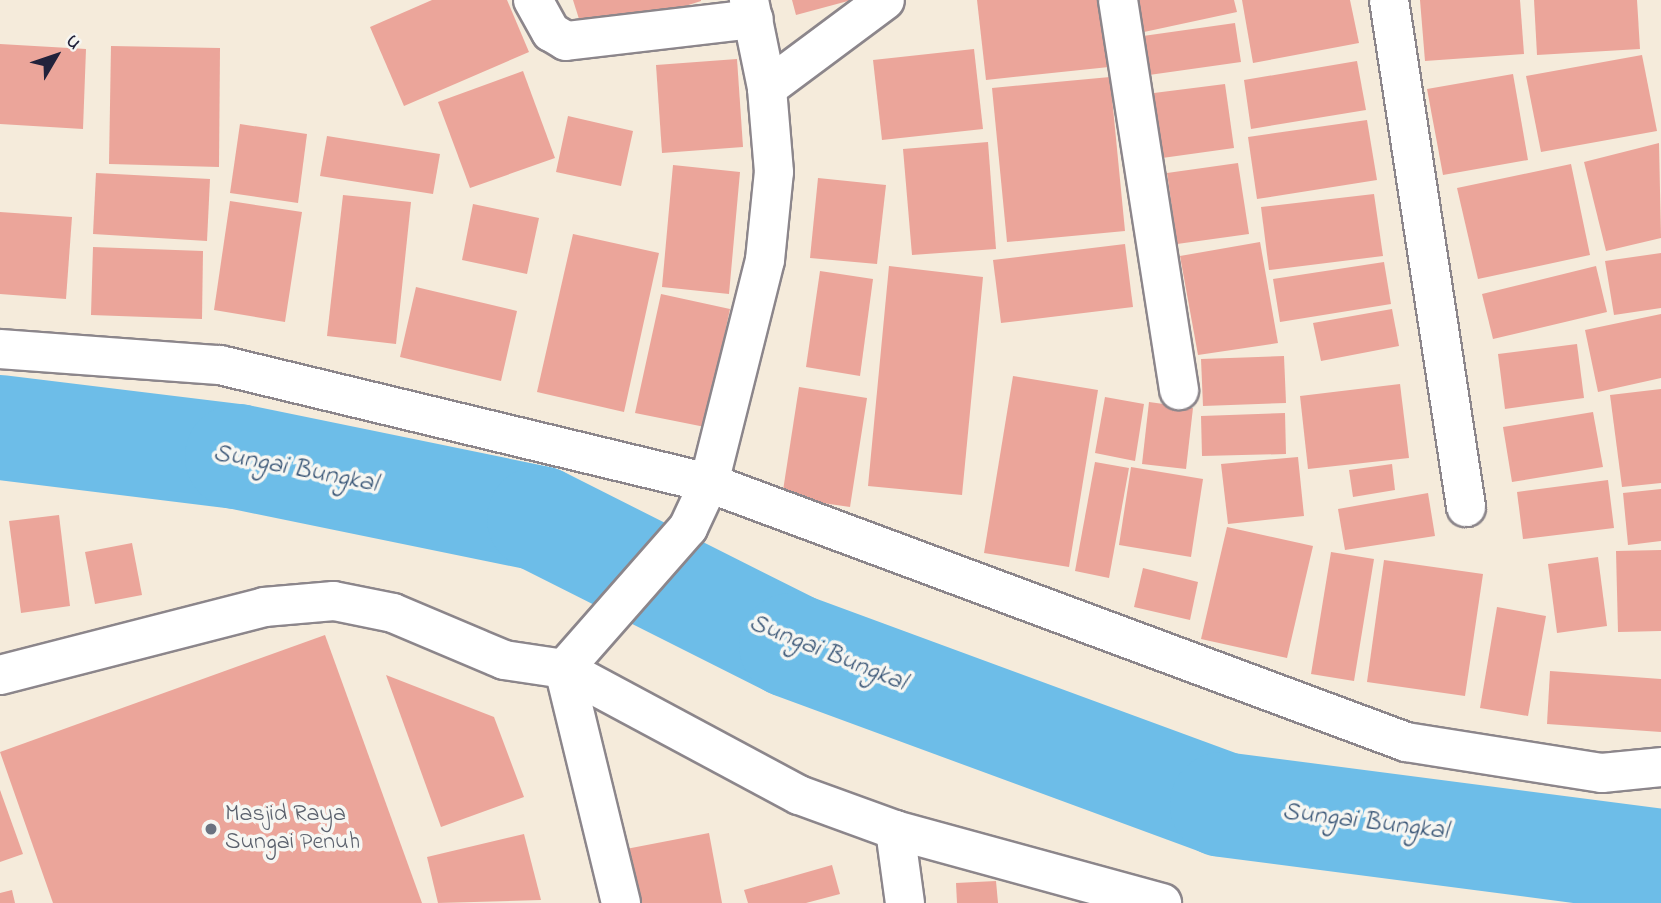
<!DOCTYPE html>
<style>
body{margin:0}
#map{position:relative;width:1661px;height:903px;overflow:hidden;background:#f5ebdb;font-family:"Indie Flower",sans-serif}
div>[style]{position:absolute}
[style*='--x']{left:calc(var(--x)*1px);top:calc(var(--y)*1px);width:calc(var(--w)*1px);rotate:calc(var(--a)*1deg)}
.river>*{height:105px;margin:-52.5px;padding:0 52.5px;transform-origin:52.5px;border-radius:52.5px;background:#6dbde8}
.building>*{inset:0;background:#eba59a}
.roads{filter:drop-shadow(2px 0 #8c868b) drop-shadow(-2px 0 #8c868b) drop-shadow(0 2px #8c868b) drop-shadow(0 -2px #8c868b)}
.minor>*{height:38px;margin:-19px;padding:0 19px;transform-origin:19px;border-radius:19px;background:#fff}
.major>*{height:38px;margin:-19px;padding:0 19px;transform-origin:19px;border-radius:19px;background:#fff}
.dots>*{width:19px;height:19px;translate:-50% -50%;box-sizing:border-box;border:4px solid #f6f6f2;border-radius:50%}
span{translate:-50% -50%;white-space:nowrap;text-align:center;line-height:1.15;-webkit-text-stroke:7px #f6f6f2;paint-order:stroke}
.worship-label{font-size:24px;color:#5b616d}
.left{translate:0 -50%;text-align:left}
.water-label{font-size:26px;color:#3c5878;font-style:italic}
.north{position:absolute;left:21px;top:21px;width:70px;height:70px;-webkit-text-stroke:5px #f6f6f2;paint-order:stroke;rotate:51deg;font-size:19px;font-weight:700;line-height:28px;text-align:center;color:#22223b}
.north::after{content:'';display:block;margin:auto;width:24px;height:32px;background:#22223b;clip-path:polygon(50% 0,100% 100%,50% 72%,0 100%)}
</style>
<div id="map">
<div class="river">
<div style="--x:0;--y:427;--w:239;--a:7"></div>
<div style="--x:237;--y:456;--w:308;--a:11.6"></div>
<div style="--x:539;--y:518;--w:282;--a:26.7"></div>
<div style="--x:791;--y:645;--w:459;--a:20.2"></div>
<div style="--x:1222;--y:804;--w:443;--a:7.4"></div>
</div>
<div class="building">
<div style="clip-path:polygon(432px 0,507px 0,529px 52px,404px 106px,370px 27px)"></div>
<div style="clip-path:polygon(573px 0,701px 0,701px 1px,585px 38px)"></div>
<div style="clip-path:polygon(792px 0,848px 0,848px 1px,796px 15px)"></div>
<div style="clip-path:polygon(977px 0,1102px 0,1109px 67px,986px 80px)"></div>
<div style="clip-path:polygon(1138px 0,1234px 0,1237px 12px,1144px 32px)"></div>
<div style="clip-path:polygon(1242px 0,1350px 0,1359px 43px,1253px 63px)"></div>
<div style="clip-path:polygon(1420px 0,1520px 0,1524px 54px,1425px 61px)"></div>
<div style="clip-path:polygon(1534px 0,1637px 0,1640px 49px,1537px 55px)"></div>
<div style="clip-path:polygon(1235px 23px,1241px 62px,1149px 75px,1143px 36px)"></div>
<div style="clip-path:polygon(0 44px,86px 49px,83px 129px,0 124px)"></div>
<div style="clip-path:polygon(111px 46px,220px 48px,219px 167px,109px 164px)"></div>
<div style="clip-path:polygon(974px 49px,983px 129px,882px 140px,873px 60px)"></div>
<div style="clip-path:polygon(1642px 55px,1657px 131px,1541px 152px,1526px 76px)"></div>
<div style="clip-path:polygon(737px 59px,743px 147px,662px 153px,656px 65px)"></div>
<div style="clip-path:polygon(1357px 61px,1366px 110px,1251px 129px,1244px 80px)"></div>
<div style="clip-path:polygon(523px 71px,555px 158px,470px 188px,438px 102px)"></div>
<div style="clip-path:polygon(1513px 74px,1528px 160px,1443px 175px,1427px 89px)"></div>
<div style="clip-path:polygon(1110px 77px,1125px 231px,1007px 242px,992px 88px)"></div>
<div style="clip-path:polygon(1225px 84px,1234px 148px,1155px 159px,1146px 94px)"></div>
<div style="clip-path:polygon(568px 116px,633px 131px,621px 186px,556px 172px)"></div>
<div style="clip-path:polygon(1367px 120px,1377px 180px,1257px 199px,1248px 137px)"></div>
<div style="clip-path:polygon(240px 124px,307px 134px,298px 203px,230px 193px)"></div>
<div style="clip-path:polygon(327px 136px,440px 154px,433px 194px,320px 176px)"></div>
<div style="clip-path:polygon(988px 142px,996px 249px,912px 255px,903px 149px)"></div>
<div style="clip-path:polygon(1659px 143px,1661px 238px,1606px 251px,1584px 162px)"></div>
<div style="clip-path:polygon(1238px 163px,1249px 234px,1177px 244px,1167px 173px)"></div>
<div style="clip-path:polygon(1571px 164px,1590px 255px,1478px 279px,1457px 188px)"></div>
<div style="clip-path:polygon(673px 165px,740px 172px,729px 294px,662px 287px)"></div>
<div style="clip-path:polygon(96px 173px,210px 179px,207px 241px,93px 234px)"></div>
<div style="clip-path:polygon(818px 178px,886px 185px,877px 264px,810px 258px)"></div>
<div style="clip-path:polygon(1374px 194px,1383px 256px,1269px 270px,1261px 207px)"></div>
<div style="clip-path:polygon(343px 195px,411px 202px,396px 344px,327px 336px)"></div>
<div style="clip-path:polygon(230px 201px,302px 212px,285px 322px,214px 310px)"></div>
<div style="clip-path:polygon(473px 204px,539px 218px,527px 274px,462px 260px)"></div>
<div style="clip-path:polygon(0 212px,72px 217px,66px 299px,0 294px)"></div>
<div style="clip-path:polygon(573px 234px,659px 253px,624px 412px,537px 392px)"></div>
<div style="clip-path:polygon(1260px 242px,1278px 343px,1198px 355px,1180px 256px)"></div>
<div style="clip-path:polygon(1125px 244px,1133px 307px,1001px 323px,993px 260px)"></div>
<div style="clip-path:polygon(93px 247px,203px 251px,202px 319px,91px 315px)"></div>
<div style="clip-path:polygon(1661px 253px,1661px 308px,1614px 315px,1605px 261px)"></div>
<div style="clip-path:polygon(1384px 262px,1391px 304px,1280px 322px,1273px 279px)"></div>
<div style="clip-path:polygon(889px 266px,983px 277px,962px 495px,868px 486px)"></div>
<div style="clip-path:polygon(1596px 266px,1607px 312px,1493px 339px,1482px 294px)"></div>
<div style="clip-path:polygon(820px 271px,873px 279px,860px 376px,806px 367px)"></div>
<div style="clip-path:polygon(416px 287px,517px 311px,501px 381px,400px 357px)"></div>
<div style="clip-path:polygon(661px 294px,730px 309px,705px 427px,635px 413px)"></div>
<div style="clip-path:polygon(1392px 309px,1399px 346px,1321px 361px,1313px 323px)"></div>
<div style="clip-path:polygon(1661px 314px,1661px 378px,1598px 392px,1585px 330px)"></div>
<div style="clip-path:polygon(1577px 344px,1584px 398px,1505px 409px,1498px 354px)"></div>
<div style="clip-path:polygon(1284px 356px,1286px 403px,1203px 406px,1201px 359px)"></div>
<div style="clip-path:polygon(1013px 376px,1098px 390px,1069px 567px,984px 553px)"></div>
<div style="clip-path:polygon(1400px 384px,1409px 458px,1308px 469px,1300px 396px)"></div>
<div style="clip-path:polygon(799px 387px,867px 398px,850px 507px,782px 497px)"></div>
<div style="clip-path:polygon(1661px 389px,1661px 483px,1622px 487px,1610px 395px)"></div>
<div style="clip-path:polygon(1105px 397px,1144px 404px,1135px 461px,1095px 453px)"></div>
<div style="clip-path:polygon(1149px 402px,1193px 408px,1186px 469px,1142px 464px)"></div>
<div style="clip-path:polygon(1593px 412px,1603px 467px,1512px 482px,1503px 427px)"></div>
<div style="clip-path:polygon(1285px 413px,1286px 454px,1202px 456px,1201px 416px)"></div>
<div style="clip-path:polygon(1298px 457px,1304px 516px,1228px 524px,1221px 464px)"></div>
<div style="clip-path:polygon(1095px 462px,1129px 468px,1109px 578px,1075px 571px)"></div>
<div style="clip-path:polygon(1392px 464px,1395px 490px,1353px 497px,1349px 470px)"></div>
<div style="clip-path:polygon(1131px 467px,1203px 479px,1191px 557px,1119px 545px)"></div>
<div style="clip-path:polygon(1608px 480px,1614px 528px,1523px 539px,1517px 492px)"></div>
<div style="clip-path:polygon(1661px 489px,1661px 541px,1628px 545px,1623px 493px)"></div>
<div style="clip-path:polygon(1428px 493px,1435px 536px,1345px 550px,1338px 509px)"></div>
<div style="clip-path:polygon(59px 515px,70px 606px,21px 613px,9px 521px)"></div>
<div style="clip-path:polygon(1227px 527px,1313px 546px,1287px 658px,1201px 639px)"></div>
<div style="clip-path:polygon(132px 543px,142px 595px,95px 604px,85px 552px)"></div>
<div style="clip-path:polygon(1661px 550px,1661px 631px,1618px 632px,1616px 551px)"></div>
<div style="clip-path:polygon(1331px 552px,1374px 559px,1354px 681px,1311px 674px)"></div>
<div style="clip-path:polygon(1598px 557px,1607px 626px,1557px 633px,1548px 564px)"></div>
<div style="clip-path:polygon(1384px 560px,1483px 574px,1465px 696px,1367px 682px)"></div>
<div style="clip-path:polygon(1143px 568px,1198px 582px,1190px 620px,1134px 607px)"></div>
<div style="clip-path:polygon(1497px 607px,1546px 616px,1528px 716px,1480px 708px)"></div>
<div style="clip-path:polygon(325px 635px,422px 903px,53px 903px,0 752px)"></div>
<div style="clip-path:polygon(1550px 671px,1661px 679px,1661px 732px,1547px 724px)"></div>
<div style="clip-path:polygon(386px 675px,494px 717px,524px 797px,441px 827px)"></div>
<div style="clip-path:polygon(0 790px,23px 854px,0 862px)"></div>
<div style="clip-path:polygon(709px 833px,722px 903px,637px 903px,626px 849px)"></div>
<div style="clip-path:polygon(524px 834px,541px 900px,438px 903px,427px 857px)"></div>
<div style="clip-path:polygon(832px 865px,840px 894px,806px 903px,748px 903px,744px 890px)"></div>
<div style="clip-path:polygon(996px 881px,998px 903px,957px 903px,956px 883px)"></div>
<div style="clip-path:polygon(12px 890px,15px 903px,0 903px,0 893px)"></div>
</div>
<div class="roads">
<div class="minor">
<div style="--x:533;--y:0;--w:37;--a:61"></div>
<div style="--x:551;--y:32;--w:17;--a:31"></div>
<div style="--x:566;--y:41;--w:189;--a:-6.7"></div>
<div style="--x:1118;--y:0;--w:395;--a:81.1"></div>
<div style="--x:1389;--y:0;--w:513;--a:81.36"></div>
<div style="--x:767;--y:88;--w:147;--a:-36.7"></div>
<div style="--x:0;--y:349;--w:221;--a:4.2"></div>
<div style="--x:220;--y:365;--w:503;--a:13.57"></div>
<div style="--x:564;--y:669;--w:267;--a:28.2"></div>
<div style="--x:799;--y:795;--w:102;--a:20"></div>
<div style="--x:895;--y:830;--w:277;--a:15.3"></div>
<div style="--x:564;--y:669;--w:241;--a:76.3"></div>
<div style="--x:895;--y:830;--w:74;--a:82.2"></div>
</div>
<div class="major">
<div style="--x:709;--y:483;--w:744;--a:20.38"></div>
<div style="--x:1406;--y:742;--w:198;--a:9"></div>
<div style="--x:1602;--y:773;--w:59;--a:-5.8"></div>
<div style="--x:0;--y:675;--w:273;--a:-14.4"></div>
<div style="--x:264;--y:607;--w:70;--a:-4.9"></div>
<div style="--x:334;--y:601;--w:60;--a:11.5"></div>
<div style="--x:393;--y:613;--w:121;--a:22.9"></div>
<div style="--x:504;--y:660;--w:61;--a:8.5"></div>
<div style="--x:564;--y:669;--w:188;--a:-48.7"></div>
<div style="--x:688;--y:528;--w:50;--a:-65"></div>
<div style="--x:709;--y:483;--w:230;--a:-75.9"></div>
<div style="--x:765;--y:260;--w:88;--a:-84.2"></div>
<div style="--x:774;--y:172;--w:84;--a:-94.8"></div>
<div style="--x:767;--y:88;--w:90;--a:-101.6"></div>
</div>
</div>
<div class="dots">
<div style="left:211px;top:829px;background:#6b7280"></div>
</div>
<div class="worship-label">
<span class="left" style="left:225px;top:829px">Masjid Raya<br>Sungai Penuh</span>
</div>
<div class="water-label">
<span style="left:295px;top:470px;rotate:11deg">Sungai Bungkal</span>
<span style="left:827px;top:654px;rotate:22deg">Sungai Bungkal</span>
<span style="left:1365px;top:823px;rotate:7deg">Sungai Bungkal</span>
</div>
<div class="north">U</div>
</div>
